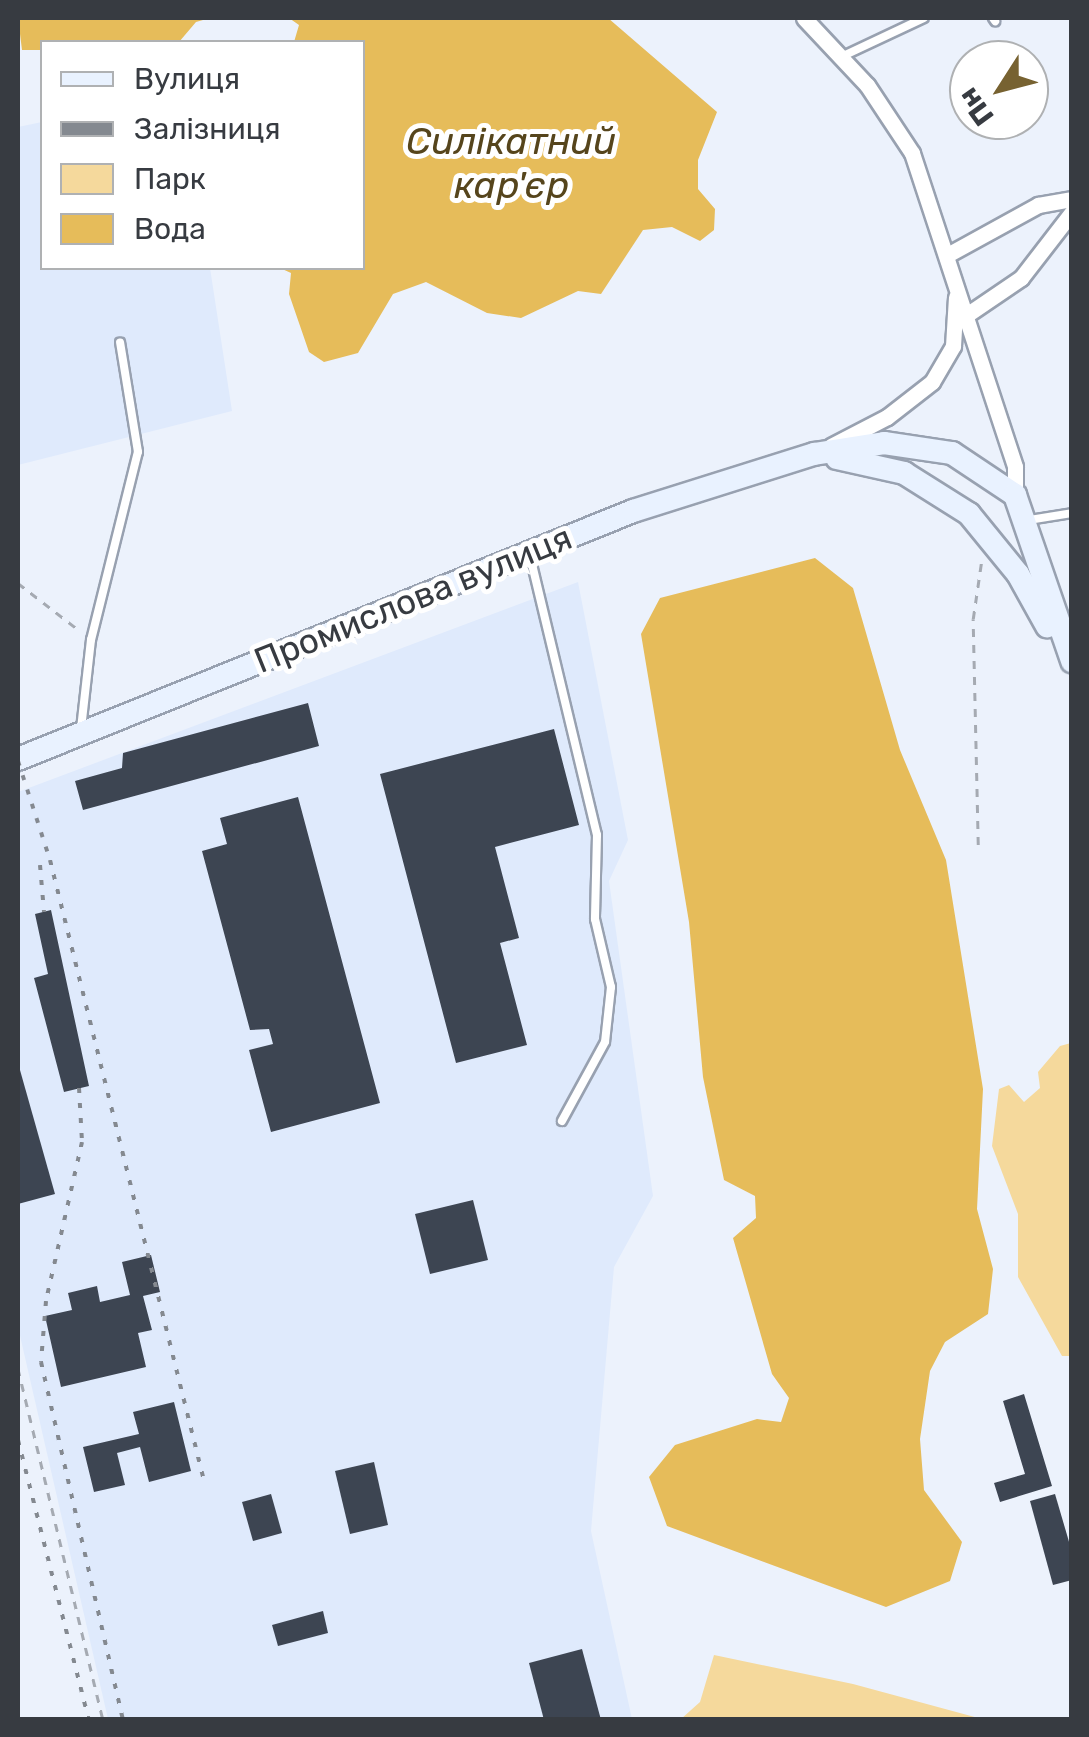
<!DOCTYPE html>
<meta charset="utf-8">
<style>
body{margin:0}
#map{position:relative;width:1089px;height:1737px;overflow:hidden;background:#ecf2fc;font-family:Rubik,sans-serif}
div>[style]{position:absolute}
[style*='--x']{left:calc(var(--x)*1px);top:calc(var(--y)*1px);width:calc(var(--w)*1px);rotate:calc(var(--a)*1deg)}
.built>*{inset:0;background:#dfeafc}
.green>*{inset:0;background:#f5d99c}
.water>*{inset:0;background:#e6bc5a}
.building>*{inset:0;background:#3d4552}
.path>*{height:2.5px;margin-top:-1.25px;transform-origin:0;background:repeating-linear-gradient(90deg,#a5aab2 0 8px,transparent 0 16px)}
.roads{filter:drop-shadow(2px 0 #98a1b0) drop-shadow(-2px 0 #98a1b0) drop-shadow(0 2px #98a1b0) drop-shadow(0 -2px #98a1b0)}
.lane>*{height:8px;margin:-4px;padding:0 4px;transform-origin:4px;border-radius:4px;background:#fff}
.street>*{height:15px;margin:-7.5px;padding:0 7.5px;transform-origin:7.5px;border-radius:7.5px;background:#fff}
.secondary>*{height:22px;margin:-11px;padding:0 11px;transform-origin:11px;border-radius:11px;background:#e9f2ff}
.rail>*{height:4px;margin-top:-2px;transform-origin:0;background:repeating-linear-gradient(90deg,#848990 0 5px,transparent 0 15px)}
span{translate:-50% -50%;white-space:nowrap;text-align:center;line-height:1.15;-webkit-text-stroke:10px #fff;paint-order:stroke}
.street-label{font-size:35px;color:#373b41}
.water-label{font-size:38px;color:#56451c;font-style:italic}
.frame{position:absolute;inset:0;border:20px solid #373b41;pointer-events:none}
.legend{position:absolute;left:40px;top:40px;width:325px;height:230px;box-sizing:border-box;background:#fff;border:2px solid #afb1b3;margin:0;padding:12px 18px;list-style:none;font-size:30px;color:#373b41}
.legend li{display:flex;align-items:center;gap:20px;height:50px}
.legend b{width:50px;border:2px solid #afb1b3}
.north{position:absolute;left:949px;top:40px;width:100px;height:100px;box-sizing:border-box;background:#fff;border:2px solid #afb1b3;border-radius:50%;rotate:234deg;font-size:28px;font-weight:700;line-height:40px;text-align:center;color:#373b41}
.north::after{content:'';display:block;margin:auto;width:35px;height:45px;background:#776231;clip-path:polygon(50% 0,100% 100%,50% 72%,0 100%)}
</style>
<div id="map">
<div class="built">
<div style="clip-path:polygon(42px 122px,42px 268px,210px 268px,232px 411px,18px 465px,18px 127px)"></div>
<div style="clip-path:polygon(578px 582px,628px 840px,609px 881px,653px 1196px,614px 1267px,591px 1531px,632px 1719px,108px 1719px,18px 1327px,18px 792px)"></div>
</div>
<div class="green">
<div style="clip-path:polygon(1071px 1043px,1072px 1356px,1062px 1356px,1018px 1277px,1018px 1214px,992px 1146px,999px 1089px,1009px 1085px,1024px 1102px,1040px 1088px,1038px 1072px,1060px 1046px)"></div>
<div style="clip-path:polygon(714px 1655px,853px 1684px,982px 1719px,681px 1719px,700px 1702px)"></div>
</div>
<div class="water">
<div style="clip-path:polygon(18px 18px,210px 18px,196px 22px,179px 42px,42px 42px,42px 50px,22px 50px)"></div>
<div style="clip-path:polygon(289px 18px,608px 18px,717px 112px,698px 160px,698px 189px,715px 209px,714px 230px,700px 241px,672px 227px,643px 230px,601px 294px,578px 291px,521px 318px,487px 313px,426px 282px,393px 294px,358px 353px,324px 362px,309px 352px,289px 294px,291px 273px,280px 268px,362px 268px,362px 42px,294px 42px,299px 25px)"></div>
<div style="clip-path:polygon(815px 558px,853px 588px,900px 750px,946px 860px,983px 1089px,977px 1209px,993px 1269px,988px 1314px,945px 1342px,930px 1371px,920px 1439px,924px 1490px,962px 1542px,950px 1581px,886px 1607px,667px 1526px,649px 1477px,675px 1445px,757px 1419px,781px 1422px,789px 1398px,772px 1374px,733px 1238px,756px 1218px,755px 1196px,724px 1180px,703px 1077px,689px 922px,641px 634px,660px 598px)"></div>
</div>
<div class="building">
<div style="clip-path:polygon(308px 703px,319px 746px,83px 810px,75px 781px,122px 768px,123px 753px)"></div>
<div style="clip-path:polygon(554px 729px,579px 825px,495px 847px,519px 938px,500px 943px,527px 1045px,456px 1063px,380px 774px)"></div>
<div style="clip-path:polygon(298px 797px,380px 1103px,271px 1132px,249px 1050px,273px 1044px,269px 1029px,250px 1030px,202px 851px,227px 844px,220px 818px)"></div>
<div style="clip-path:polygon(51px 910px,89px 1086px,64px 1092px,34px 978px,48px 974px,35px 914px)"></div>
<div style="clip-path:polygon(18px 1063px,55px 1194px,18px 1204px)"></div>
<div style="clip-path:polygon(473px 1200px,488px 1260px,430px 1274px,415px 1214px)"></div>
<div style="clip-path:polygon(151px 1255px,160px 1292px,143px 1296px,152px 1330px,138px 1333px,146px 1367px,61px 1387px,45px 1316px,72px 1310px,68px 1293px,97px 1286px,100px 1302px,130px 1295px,122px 1262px)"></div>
<div style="clip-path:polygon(1024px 1394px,1052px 1486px,1000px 1502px,994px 1483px,1025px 1474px,1003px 1401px)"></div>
<div style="clip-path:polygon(174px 1402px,191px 1471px,149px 1482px,140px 1447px,117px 1453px,125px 1485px,94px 1492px,83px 1447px,139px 1434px,133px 1412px)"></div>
<div style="clip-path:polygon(374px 1462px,388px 1525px,350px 1534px,335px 1471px)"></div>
<div style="clip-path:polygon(271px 1494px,282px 1533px,253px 1541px,242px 1502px)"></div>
<div style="clip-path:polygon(1055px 1494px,1072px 1552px,1072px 1580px,1053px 1585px,1030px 1501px)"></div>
<div style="clip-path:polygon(323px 1611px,328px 1633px,278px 1646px,272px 1625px)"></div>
<div style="clip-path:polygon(582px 1649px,601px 1720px,544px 1720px,529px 1663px)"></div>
</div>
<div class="path">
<div style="--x:18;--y:583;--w:78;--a:37.7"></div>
<div style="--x:978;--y:845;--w:226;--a:-91.3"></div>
<div style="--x:973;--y:619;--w:63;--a:-81.7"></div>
<div style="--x:18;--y:1368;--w:362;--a:76.4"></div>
</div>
<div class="roads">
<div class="lane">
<div style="--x:993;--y:18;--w:4;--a:56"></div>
<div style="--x:843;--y:56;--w:89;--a:-25.1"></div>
<div style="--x:1029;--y:520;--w:44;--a:-9.2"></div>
<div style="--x:530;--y:556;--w:287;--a:76.5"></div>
<div style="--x:597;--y:835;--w:84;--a:91.4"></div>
<div style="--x:595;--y:919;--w:70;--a:76.8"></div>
<div style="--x:611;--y:987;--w:55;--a:96.2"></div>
<div style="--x:605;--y:1042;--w:90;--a:118.6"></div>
<div style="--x:81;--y:729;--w:90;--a:-83.6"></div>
<div style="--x:91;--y:640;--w:194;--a:-76"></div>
<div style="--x:138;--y:452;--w:111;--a:-99.3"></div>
</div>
<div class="street">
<div style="--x:804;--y:18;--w:92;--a:46.8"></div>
<div style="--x:867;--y:85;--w:82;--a:56.5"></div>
<div style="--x:912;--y:153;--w:330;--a:71.8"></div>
<div style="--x:1015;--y:467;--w:28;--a:90"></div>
<div style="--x:949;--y:254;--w:102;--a:-28.8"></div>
<div style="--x:1038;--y:205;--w:35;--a:-10"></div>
<div style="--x:968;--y:314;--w:64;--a:-34.2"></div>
<div style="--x:1021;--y:278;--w:83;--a:-52.3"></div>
<div style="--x:831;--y:446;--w:63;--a:-27.4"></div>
<div style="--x:887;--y:417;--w:57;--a:-37.9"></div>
<div style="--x:932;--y:382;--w:42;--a:-59.7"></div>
<div style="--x:953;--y:346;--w:49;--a:-86.5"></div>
</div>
<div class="secondary">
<div style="--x:837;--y:458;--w:69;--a:12.6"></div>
<div style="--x:904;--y:473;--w:77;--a:32.2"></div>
<div style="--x:969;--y:514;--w:77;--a:50.8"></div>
<div style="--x:1018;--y:574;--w:60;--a:60.9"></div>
<div style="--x:18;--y:759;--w:663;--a:-21.96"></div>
<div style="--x:633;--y:511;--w:190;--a:-17.5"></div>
<div style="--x:814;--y:454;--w:71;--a:-8.9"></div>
<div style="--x:884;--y:443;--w:69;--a:8.4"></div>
<div style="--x:952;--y:453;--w:76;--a:33.7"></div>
<div style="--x:1015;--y:495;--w:176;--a:71"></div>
</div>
</div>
<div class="rail">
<div style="--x:18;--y:761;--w:104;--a:72.1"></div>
<div style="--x:50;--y:860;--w:644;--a:76.07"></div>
<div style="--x:40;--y:865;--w:47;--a:85.1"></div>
<div style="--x:79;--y:1088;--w:54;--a:86.8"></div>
<div style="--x:82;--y:1142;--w:163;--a:102.8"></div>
<div style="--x:46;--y:1301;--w:61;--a:94.7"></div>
<div style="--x:41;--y:1362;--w:367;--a:77.1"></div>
<div style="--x:18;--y:1440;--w:289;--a:75.8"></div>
</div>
<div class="street-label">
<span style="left:413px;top:599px;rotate:-22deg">Промислова вулиця</span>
</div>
<div class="water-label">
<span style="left:511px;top:164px">Силікатний<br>кар'єр</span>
</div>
<div class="frame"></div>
<ul class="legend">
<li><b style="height:12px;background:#e9f2ff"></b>Вулиця</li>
<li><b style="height:12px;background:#848990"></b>Залізниця</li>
<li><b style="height:28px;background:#f5d99c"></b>Парк</li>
<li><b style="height:28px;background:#e6bc5a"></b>Вода</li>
</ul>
<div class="north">Пн</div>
</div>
